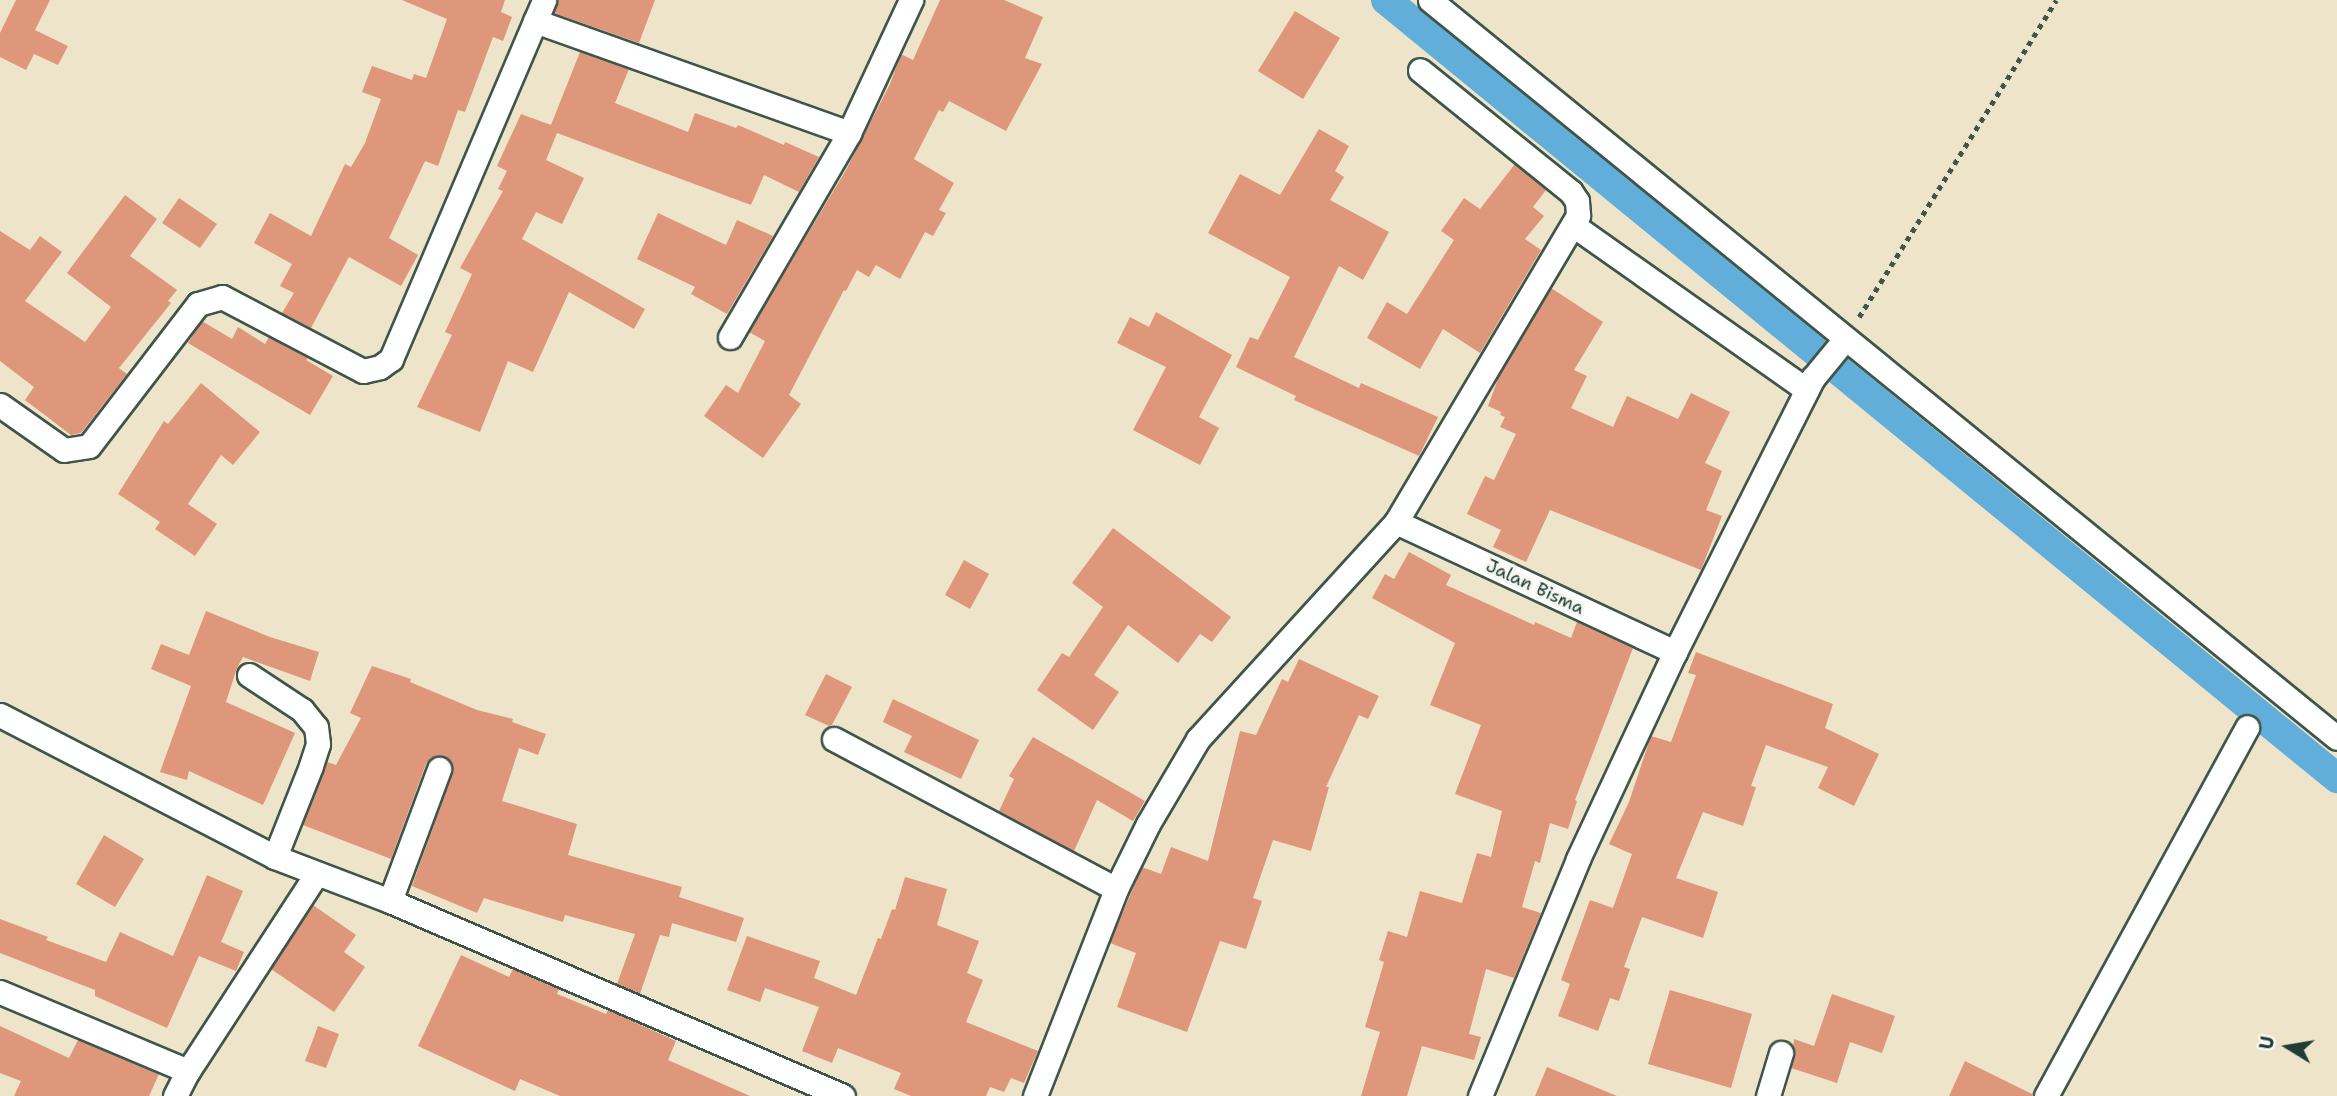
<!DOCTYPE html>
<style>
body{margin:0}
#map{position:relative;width:2337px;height:1096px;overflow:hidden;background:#eee4c9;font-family:"Shantell Sans",sans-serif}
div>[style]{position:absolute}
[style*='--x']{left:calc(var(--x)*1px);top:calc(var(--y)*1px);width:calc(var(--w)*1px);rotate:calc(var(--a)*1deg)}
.canal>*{height:30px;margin:-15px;padding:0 15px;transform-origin:15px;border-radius:15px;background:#62aedb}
.building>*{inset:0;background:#de977a}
.path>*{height:4.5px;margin-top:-2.25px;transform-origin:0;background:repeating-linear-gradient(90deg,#3e564a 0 5px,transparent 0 10px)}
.roads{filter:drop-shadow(2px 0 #3e564a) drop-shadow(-2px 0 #3e564a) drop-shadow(0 2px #3e564a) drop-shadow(0 -2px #3e564a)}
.minor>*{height:23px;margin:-11.5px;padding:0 11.5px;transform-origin:11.5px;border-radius:11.5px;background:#fff}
span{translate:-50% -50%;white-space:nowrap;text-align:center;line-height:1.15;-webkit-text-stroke:7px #f6f6f2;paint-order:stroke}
.street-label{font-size:18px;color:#1f3d34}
.north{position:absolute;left:2253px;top:1012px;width:70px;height:70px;-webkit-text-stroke:5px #f6f6f2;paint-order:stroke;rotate:281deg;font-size:19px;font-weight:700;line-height:28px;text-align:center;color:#1f3d34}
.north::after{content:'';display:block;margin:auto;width:24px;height:32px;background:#1f3d34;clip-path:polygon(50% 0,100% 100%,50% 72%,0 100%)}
</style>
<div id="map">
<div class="canal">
<div style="--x:1386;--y:0;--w:1229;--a:39.29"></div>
</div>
<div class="building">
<div style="clip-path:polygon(16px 0,50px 0,35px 30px,68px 46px,58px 65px,34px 54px,26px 70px,0 57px,0 33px)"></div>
<div style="clip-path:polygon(402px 0,505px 0,501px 12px,512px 17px,503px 41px,493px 37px,465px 112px,458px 110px,438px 166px,425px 161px,389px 238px,418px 255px,401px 286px,349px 257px,311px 328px,282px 313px,294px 293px,280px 286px,292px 264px,254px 243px,270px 213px,311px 236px,345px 164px,351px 167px,365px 143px,381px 99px,362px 92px,372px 66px,412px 80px,414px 74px,426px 78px,447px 19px)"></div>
<div style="clip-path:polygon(558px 0,655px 0,639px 43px,554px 13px)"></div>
<div style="clip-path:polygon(940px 0,1004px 0,1043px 17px,1025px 58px,1042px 64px,1006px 131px,949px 101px,943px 112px,939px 110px,914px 159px,954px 183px,939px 210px,946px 213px,933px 236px,925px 232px,900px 279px,876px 265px,869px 277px,857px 270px,846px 291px,844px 290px,789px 395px,801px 404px,763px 458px,704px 416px,726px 385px,738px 393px,765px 341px,749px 332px,846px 170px,890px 84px,901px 54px,913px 60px)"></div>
<div style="clip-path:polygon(1295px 11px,1340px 38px,1303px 99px,1258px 71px)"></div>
<div style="clip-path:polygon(580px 52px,629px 69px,615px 103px,688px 132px,695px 113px,736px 128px,738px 125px,784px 145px,785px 142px,819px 157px,799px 192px,764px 175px,751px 205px,557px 133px,546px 160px,584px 178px,562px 224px,536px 212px,522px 239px,645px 309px,634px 329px,569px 292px,533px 372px,508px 361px,480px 432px,417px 407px,452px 335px,445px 332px,472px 274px,460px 268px,503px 191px,498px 189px,507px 171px,497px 166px,521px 114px,551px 125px)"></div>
<div style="clip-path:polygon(1319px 129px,1349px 146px,1335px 171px,1344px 177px,1330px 200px,1389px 232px,1363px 280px,1339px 266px,1294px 357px,1359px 388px,1361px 383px,1438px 417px,1419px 456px,1294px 400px,1296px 396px,1236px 367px,1250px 337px,1258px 340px,1290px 277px,1208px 233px,1240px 174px,1280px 195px)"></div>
<div style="clip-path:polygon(1515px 164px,1546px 190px,1533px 207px,1544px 216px,1525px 239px,1541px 250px,1480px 353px,1443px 329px,1420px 369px,1367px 338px,1387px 302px,1407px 314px,1454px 240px,1441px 231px,1464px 198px,1480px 209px)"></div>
<div style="clip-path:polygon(125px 195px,157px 219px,130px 256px,177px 290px,168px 301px,171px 303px,119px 368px,127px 374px,81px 433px,71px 435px,25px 400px,34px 387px,0 361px,0 231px,30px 250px,40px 236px,62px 252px,25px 301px,85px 342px,111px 307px,67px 273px)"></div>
<div style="clip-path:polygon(179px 198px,217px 224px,200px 248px,162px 223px)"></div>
<div style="clip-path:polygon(658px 213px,726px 245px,737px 220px,773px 236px,727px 314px,691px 294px,695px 287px,637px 259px)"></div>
<div style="clip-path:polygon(1551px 288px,1603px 322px,1574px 370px,1587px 376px,1571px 408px,1613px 427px,1627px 396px,1678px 419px,1691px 393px,1730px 412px,1705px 463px,1722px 471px,1706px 510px,1722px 516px,1701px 570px,1550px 510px,1526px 562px,1493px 547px,1501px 530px,1467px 514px,1485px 476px,1494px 480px,1516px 434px,1500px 427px,1505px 417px,1500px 415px,1501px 412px,1488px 406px,1499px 376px)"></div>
<div style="clip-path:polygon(1156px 312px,1232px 355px,1199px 417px,1219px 428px,1200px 465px,1133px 430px,1166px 367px,1117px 343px,1130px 317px,1149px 327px)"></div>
<div style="clip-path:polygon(202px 321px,232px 339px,238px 327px,265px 344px,269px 337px,308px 358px,306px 360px,333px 376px,310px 415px,188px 343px)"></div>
<div style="clip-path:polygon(201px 383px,260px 432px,233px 465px,221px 455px,188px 504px,217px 524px,195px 556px,155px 529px,160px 522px,118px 494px,164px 421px,168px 424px)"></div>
<div style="clip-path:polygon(1113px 528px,1231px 617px,1212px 642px,1200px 634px,1178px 663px,1128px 625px,1094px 675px,1119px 692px,1093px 730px,1037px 690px,1062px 653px,1069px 657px,1103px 607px,1072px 583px)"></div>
<div style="clip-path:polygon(1409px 552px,1451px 575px,1446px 585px,1534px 625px,1535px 622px,1571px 638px,1577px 622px,1633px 648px,1575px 800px,1577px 801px,1568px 829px,1550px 823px,1540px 863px,1535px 861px,1522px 907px,1541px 913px,1514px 978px,1486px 969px,1469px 1034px,1481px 1037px,1474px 1060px,1422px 1046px,1407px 1096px,1361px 1096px,1380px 1032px,1365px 1027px,1384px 962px,1379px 960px,1388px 931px,1407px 937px,1420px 891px,1462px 903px,1477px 853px,1491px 857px,1502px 811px,1455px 794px,1481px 725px,1430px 705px,1455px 643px,1372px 598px,1385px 574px,1394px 579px)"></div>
<div style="clip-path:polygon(964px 560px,989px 574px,970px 609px,945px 595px)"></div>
<div style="clip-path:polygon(206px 611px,270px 637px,319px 652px,310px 681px,243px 657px,237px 668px,226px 702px,295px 733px,263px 805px,189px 771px,187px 780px,160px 772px,191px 686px,151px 669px,161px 644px,189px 655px)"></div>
<div style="clip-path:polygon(1696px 652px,1833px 704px,1825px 728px,1879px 754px,1854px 806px,1818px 788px,1828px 767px,1766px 745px,1751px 786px,1756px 787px,1743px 826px,1703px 812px,1676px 878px,1718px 892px,1703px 938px,1642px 917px,1624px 967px,1630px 969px,1619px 1001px,1610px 998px,1598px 1031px,1558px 1016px,1570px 984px,1561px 980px,1590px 900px,1613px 908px,1632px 854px,1609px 844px,1629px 802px,1651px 736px,1671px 742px,1696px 675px,1688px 673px)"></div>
<div style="clip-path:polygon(1299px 659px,1379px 696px,1368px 719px,1359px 715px,1326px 787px,1329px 787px,1311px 851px,1273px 840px,1253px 898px,1262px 901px,1246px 949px,1220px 941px,1187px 1032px,1117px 1007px,1136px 953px,1110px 943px,1142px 867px,1161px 874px,1171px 847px,1208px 861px,1240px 731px,1256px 735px,1282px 679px,1288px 682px)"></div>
<div style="clip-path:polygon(372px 666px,411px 679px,410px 682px,477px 710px,513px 719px,512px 722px,546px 734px,538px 755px,519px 748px,502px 801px,577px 824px,568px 855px,682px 887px,679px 897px,744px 918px,736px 942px,672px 923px,669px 937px,660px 935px,640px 994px,617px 984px,635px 934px,565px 915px,563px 922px,484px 898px,477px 913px,412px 886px,452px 774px,450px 761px,443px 756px,431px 758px,426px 764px,391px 859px,303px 825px,327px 762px,336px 765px,361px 718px,350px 713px)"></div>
<div style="clip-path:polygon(826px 674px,852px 687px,832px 725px,829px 726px,805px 715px)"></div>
<div style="clip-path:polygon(893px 699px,979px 740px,961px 779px,904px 752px,912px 736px,883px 722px)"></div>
<div style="clip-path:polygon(1033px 737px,1145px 801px,1133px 821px,1097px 800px,1074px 851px,999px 811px,1014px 779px,1009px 776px)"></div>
<div style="clip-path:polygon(104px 835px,144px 859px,115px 907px,76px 884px)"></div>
<div style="clip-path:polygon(207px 875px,243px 891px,221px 942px,244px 952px,236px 971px,199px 956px,167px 1028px,95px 996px,95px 990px,0 953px,0 919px,48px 937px,46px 940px,106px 962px,120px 932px,173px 956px)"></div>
<div style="clip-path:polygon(905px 877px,947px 889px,937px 925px,979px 941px,967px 973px,983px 980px,966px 1022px,1038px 1051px,1024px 1083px,1011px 1078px,1004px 1092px,990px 1087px,986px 1096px,911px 1096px,894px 1089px,901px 1073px,838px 1048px,832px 1063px,802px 1051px,819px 1007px,765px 988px,760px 1002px,727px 990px,747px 936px,820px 961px,814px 978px,856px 995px,878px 938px,881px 939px,892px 909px,895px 910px)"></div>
<div style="clip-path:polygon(313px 905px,356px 935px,344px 952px,365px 967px,334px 1012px,271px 969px)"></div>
<div style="clip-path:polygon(461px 955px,509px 977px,513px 969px,559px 989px,557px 994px,606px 1014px,608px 1010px,676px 1041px,668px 1060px,750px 1096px,560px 1096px,520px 1079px,515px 1091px,418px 1046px)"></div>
<div style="clip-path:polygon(1670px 990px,1752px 1014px,1731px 1088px,1648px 1064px)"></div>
<div style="clip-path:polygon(1832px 994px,1895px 1016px,1882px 1053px,1850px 1042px,1837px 1083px,1791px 1068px,1794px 1039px,1814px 1046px)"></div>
<div style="clip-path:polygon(0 1026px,69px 1058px,78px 1040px,159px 1074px,149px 1096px,14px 1096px,21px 1081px,0 1073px)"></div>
<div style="clip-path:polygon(318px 1026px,339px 1034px,326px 1068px,305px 1061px)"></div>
<div style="clip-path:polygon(1965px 1061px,2032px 1094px,2032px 1096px,1949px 1096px)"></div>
<div style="clip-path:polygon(1547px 1067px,1617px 1096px,1535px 1096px)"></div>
</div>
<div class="path">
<div style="--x:1859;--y:317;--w:373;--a:-58.1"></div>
</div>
<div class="roads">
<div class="minor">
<div style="--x:1430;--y:0;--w:1169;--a:39.13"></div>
<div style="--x:535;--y:21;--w:333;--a:19.6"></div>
<div style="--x:1573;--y:225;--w:286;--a:35.2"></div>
<div style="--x:730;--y:337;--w:236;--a:-59.7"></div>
<div style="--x:849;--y:133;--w:147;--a:-65"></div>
<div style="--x:0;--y:405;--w:78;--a:35.1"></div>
<div style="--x:64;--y:450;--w:25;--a:-9"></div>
<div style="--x:89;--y:446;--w:179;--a:-52.5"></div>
<div style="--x:198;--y:304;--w:25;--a:-16"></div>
<div style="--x:222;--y:297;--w:159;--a:27.7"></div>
<div style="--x:363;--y:371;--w:17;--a:-13"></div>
<div style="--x:380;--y:367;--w:14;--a:-36"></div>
<div style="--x:391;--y:359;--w:390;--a:-66.9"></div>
<div style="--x:1396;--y:522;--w:308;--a:25"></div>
<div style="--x:249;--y:675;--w:64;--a:33.4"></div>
<div style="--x:302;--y:710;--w:22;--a:51"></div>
<div style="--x:316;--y:727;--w:17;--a:83"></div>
<div style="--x:318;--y:744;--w:23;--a:108"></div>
<div style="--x:311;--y:766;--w:98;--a:111.6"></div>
<div style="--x:0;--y:715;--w:309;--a:27.3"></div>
<div style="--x:275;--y:857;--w:123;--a:20.9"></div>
<div style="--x:390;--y:901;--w:493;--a:23.3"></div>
<div style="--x:834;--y:739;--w:319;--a:28"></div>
<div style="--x:390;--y:901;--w:141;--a:-69.6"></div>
<div style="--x:0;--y:992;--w:204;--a:22.8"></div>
<div style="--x:175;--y:1096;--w:28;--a:-63"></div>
<div style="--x:188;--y:1071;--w:234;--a:-56.9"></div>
<div style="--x:1035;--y:1096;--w:222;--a:-68.6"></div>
<div style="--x:1116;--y:889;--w:72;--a:-63.8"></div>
<div style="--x:1148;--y:824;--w:99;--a:-59.5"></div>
<div style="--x:1198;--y:739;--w:294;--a:-47.6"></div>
<div style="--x:1396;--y:522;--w:357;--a:-59.3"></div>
<div style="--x:1578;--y:215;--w:14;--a:-94"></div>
<div style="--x:1577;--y:201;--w:11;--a:-124"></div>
<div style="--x:1571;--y:192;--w:194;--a:-141.1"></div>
<div style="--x:1480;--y:1096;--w:256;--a:-67.5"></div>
<div style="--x:1578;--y:859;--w:229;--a:-64.9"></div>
<div style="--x:1675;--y:652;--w:307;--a:-63.3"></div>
<div style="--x:1813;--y:378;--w:50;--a:-50.6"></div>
<div style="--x:1768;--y:1096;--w:45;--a:-73.2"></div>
<div style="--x:2046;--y:1096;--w:420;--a:-61.4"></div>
</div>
</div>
<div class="street-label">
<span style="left:1535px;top:587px;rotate:25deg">Jalan Bisma</span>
</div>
<div class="north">U</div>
</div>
